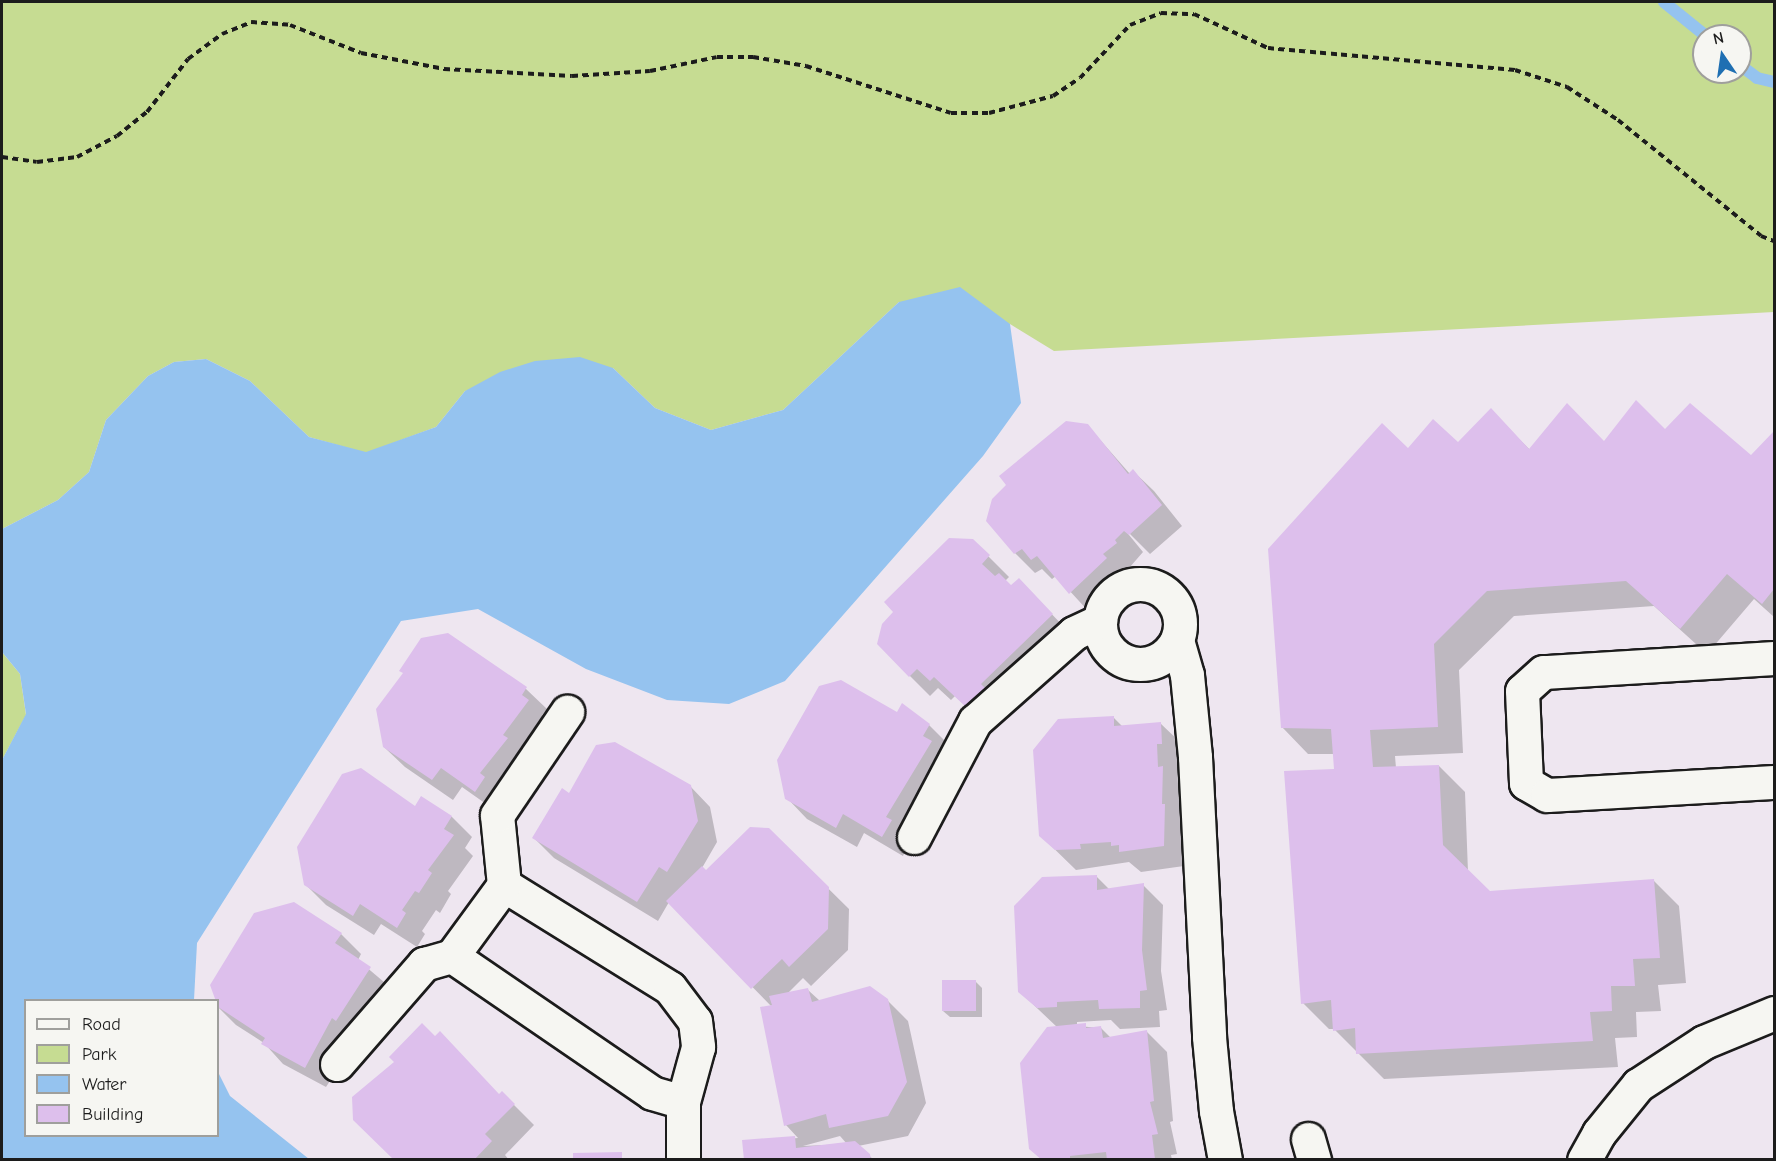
<!DOCTYPE html>
<style>
body{margin:0}
#map{position:relative;width:1776px;height:1161px;overflow:hidden;background:#eee6f0;font-family:"Comic Neue",sans-serif}
div>[style]{position:absolute}
[style*='--x']{left:calc(var(--x)*1px);top:calc(var(--y)*1px);width:calc(var(--w)*1px);rotate:calc(var(--a)*1deg)}
.green>*{inset:0;background:#c6dc92}
.water>*{inset:0;background:#95c3ef}
.shadow>*{inset:0;background:#0003}
.stream>*{height:12px;margin:-6px;padding:0 6px;transform-origin:6px;border-radius:6px;background:#95c3ef}
.building>*{inset:0;background:#ddbfec}
.path>*{height:4px;margin-top:-2px;transform-origin:0;background:repeating-linear-gradient(90deg,#1c1c1c 0 6px,transparent 0 10.5px)}
.roads{filter:drop-shadow(2px 0 #1c1c1c) drop-shadow(-2px 0 #1c1c1c) drop-shadow(0 2px #1c1c1c) drop-shadow(0 -2px #1c1c1c)}
.minor>*{height:33px;margin:-16.5px;padding:0 16.5px;transform-origin:16.5px;border-radius:16.5px;background:#f6f6f2}
.minor>.ring{margin:-16.5px;padding:0;box-sizing:content-box;background:none;border:33px solid #f6f6f2;border-radius:50%}
span{translate:-50% -50%;white-space:nowrap;text-align:center;line-height:1.15;-webkit-text-stroke:4.5px #f6f6f2;paint-order:stroke}
.frame{position:absolute;inset:0;border:3px solid #1c1c1c;pointer-events:none}
.legend{position:absolute;left:24px;top:999px;width:195px;height:138px;box-sizing:border-box;background:#f6f6f2;border:2px solid #9f9f9c;margin:0;padding:8px 10px;list-style:none;font-size:18px;color:#1c1c1c}
.legend li{display:flex;align-items:center;gap:12px;height:30px}
.legend b{width:30px;border:2px solid #9f9f9c}
.north{position:absolute;left:1692px;top:24px;width:60px;height:60px;box-sizing:border-box;background:#f6f6f2;border:2px solid #9f9f9c;border-radius:50%;rotate:347deg;font-size:16px;font-weight:700;line-height:24px;text-align:center;color:#1c1c1c}
.north::after{content:'';display:block;margin:auto;width:21px;height:27px;background:#1f6fb2;clip-path:polygon(50% 0,100% 100%,50% 72%,0 100%)}
</style>
<div id="map">
<div class="green">
<div style="clip-path:polygon(evenodd,2px 2px,1774px 2px,1774px 312px,1054px 351px,1010px 324px,899px 302px,783px 410px,711px 430px,655px 408px,613px 368px,465px 391px,436px 427px,366px 453px,309px 437px,250px 381px,206px 359px,174px 362px,148px 376px,106px 420px,89px 472px,58px 500px,2px 529px,2px 2px,1704px 36px,1740px 36px,1740px 72px,1704px 72px,1704px 36px)"></div>
<div style="clip-path:polygon(2px 652px,20px 674px,26px 715px,2px 760px)"></div>
</div>
<div class="water">
<div style="clip-path:polygon(960px 287px,1010px 324px,1021px 403px,983px 456px,785px 681px,729px 704px,667px 700px,586px 669px,478px 609px,401px 621px,197px 943px,194px 1000px,26px 1000px,26px 1136px,218px 1136px,218px 1072px,230px 1096px,309px 1159px,2px 1159px,2px 760px,26px 714px,20px 674px,2px 652px,2px 529px,58px 500px,89px 472px,106px 420px,148px 376px,174px 362px,206px 359px,250px 381px,309px 437px,366px 452px,436px 427px,465px 391px,500px 372px,535px 361px,580px 357px,613px 368px,655px 408px,711px 430px,783px 410px,899px 302px)"></div>
</div>
<div class="shadow">
<div style="clip-path:polygon(1491px 410px,1530px 450px,1605px 443px,1665px 431px,1751px 457px,1774px 433px,1774px 617px,1754px 599px,1707px 654px,1654px 606px,1514px 616px,1459px 670px,1463px 753px,1395px 756px,1396px 768px,1439px 766px,1465px 792px,1468px 872px,1489px 892px,1653px 880px,1679px 906px,1686px 983px,1658px 985px,1661px 1011px,1636px 1012px,1637px 1037px,1615px 1038px,1618px 1067px,1384px 1079px,1334px 1029px,1329px 1029px,1303px 1003px,1336px 771px,1335px 754px,1308px 754px,1282px 727px,1408px 450px,1458px 444px)"></div>
<div style="clip-path:polygon(1087px 425px,1130px 474px,1133px 471px,1154px 491px,1182px 526px,1150px 554px,1120px 524px,1143px 552px,1123px 575px,1126px 579px,1090px 613px,1056px 576px,1052px 579px,1042px 569px,1035px 573px,1015px 553px)"></div>
<div style="clip-path:polygon(972px 540px,1009px 577px,1005px 581px,1011px 587px,1039px 601px,1072px 635px,988px 727px,955px 696px,951px 700px,938px 688px,930px 696px,878px 644px)"></div>
<div style="clip-path:polygon(447px 635px,526px 689px,547px 709px,542px 715px,548px 721px,496px 811px,462px 787px,453px 800px,405px 767px,384px 747px)"></div>
<div style="clip-path:polygon(898px 714px,929px 725px,949px 745px,903px 856px,864px 833px,857px 847px,807px 819px,787px 798px)"></div>
<div style="clip-path:polygon(1114px 718px,1123px 727px,1160px 723px,1181px 743px,1182px 764px,1177px 764px,1178px 784px,1182px 788px,1184px 866px,1141px 872px,1129px 862px,1076px 870px,1040px 835px)"></div>
<div style="clip-path:polygon(evenodd,690px 786px,710px 807px,717px 842px,702px 868px,706px 872px,769px 830px,849px 909px,848px 950px,811px 986px,803px 978px,787px 994px,808px 990px,820px 1001px,887px 1000px,908px 1021px,926px 1103px,908px 1136px,858px 1146px,874px 1160px,745px 1160px,744px 1142px,798px 1138px,786px 1125px,771px 1006px,669px 902px,658px 921px,554px 858px,534px 838px,570px 795px,690px 786px,840px 1136px,847px 1144px,803px 1146px,840px 1136px)"></div>
<div style="clip-path:polygon(421px 798px,452px 817px,472px 837px,465px 848px,473px 856px,448px 891px,451px 894px,440px 913px,436px 910px,422px 931px,425px 934px,417px 947px,381px 924px,374px 935px,326px 905px,305px 884px,415px 808px)"></div>
<div style="clip-path:polygon(1096px 876px,1109px 889px,1143px 885px,1163px 905px,1161px 971px,1167px 1010px,1159px 1011px,1160px 1027px,1120px 1029px,1111px 1020px,1077px 1022px,1077px 1026px,1101px 1028px,1111px 1038px,1147px 1032px,1167px 1052px,1173px 1121px,1170px 1122px,1177px 1154px,1171px 1155px,1172px 1160px,1042px 1160px,1058px 1028px,1019px 991px)"></div>
<div style="clip-path:polygon(341px 934px,361px 954px,358px 960px,391px 988px,326px 1087px,283px 1064px,264px 1043px,236px 1025px,218px 1007px,212px 985px)"></div>
<div style="clip-path:polygon(975px 981px,982px 988px,982px 1017px,950px 1017px,943px 1011px)"></div>
<div style="clip-path:polygon(502px 1093px,534px 1125px,505px 1155px,509px 1160px,396px 1160px)"></div>
</div>
<div class="stream">
<div style="--x:1664;--y:2;--w:54;--a:39"></div>
<div style="--x:1740;--y:65;--w:21;--a:37"></div>
<div style="--x:1757;--y:78;--w:17;--a:13"></div>
</div>
<div class="building">
<div style="clip-path:polygon(1636px 400px,1665px 429px,1690px 403px,1751px 455px,1774px 431px,1774px 589px,1762px 604px,1727px 574px,1680px 629px,1626px 581px,1487px 591px,1434px 644px,1438px 727px,1370px 730px,1373px 767px,1439px 765px,1443px 845px,1490px 891px,1654px 879px,1660px 958px,1633px 959px,1635px 986px,1611px 986px,1612px 1011px,1590px 1012px,1593px 1041px,1356px 1054px,1355px 1028px,1333px 1031px,1331px 1000px,1301px 1004px,1284px 771px,1334px 769px,1331px 729px,1281px 728px,1268px 549px,1382px 423px,1408px 448px,1433px 419px,1458px 442px,1491px 408px,1529px 449px,1567px 403px,1604px 441px)"></div>
<div style="clip-path:polygon(1066px 421px,1088px 424px,1128px 474px,1133px 469px,1162px 505px,1129px 535px,1124px 531px,1115px 540px,1117px 543px,1103px 554px,1107px 558px,1069px 594px,1037px 556px,1031px 560px,1022px 549px,1014px 554px,986px 521px,992px 499px,1006px 485px,999px 476px)"></div>
<div style="clip-path:polygon(949px 538px,973px 539px,990px 555px,982px 564px,995px 576px,999px 573px,1011px 585px,1019px 578px,1053px 614px,981px 684px,986px 689px,967px 708px,934px 677px,930px 681px,917px 669px,909px 677px,877px 644px,882px 624px,893px 612px,884px 602px)"></div>
<div style="clip-path:polygon(448px 633px,527px 687px,522px 695px,529px 700px,503px 735px,508px 738px,480px 773px,485px 777px,475px 792px,441px 768px,432px 780px,383px 747px,376px 709px,403px 673px,399px 671px,421px 638px)"></div>
<div style="clip-path:polygon(841px 680px,897px 712px,902px 703px,930px 724px,923px 736px,932px 741px,886px 817px,892px 820px,882px 837px,843px 814px,836px 828px,785px 799px,777px 760px,819px 686px)"></div>
<div style="clip-path:polygon(1114px 716px,1114px 726px,1161px 722px,1162px 744px,1157px 744px,1158px 767px,1163px 766px,1162px 804px,1165px 804px,1164px 846px,1119px 852px,1119px 845px,1111px 846px,1111px 842px,1080px 844px,1081px 849px,1055px 850px,1039px 836px,1033px 750px,1058px 719px)"></div>
<div style="clip-path:polygon(615px 742px,691px 785px,698px 821px,667px 872px,659px 867px,637px 902px,532px 838px,562px 788px,569px 793px,596px 745px)"></div>
<div style="clip-path:polygon(361px 768px,415px 806px,421px 796px,452px 816px,444px 829px,454px 835px,428px 870px,432px 873px,419px 893px,415px 891px,402px 910px,406px 913px,397px 928px,360px 904px,353px 916px,304px 885px,297px 847px,342px 774px)"></div>
<div style="clip-path:polygon(750px 827px,769px 828px,829px 887px,828px 929px,789px 967px,782px 959px,751px 989px,666px 901px,702px 866px,706px 870px)"></div>
<div style="clip-path:polygon(1097px 875px,1097px 890px,1144px 883px,1142px 950px,1147px 990px,1140px 991px,1140px 1008px,1099px 1009px,1098px 1000px,1057px 1002px,1057px 1007px,1037px 1008px,1018px 992px,1014px 906px,1042px 877px)"></div>
<div style="clip-path:polygon(294px 902px,342px 933px,335px 943px,371px 967px,336px 1021px,332px 1018px,305px 1068px,261px 1044px,265px 1038px,218px 1007px,210px 985px,254px 913px)"></div>
<div style="clip-path:polygon(942px 980px,976px 980px,976px 1011px,942px 1011px)"></div>
<div style="clip-path:polygon(870px 986px,888px 999px,907px 1082px,888px 1116px,829px 1128px,826px 1114px,784px 1126px,760px 1007px,772px 1005px,769px 996px,808px 988px,812px 1002px)"></div>
<div style="clip-path:polygon(422px 1023px,435px 1036px,440px 1031px,499px 1094px,502px 1091px,515px 1104px,485px 1134px,492px 1141px,474px 1160px,394px 1160px,353px 1120px,352px 1097px,394px 1062px,389px 1057px)"></div>
<div style="clip-path:polygon(1086px 1023px,1086px 1028px,1101px 1026px,1103px 1038px,1147px 1030px,1154px 1101px,1150px 1102px,1158px 1134px,1152px 1135px,1155px 1159px,1107px 1160px,1106px 1152px,1070px 1156px,1070px 1160px,1042px 1160px,1029px 1149px,1020px 1063px,1047px 1027px)"></div>
<div style="clip-path:polygon(795px 1136px,796px 1148px,855px 1141px,870px 1154px,871px 1160px,744px 1160px,742px 1140px)"></div>
<div style="clip-path:polygon(622px 1152px,622px 1160px,573px 1160px,573px 1153px)"></div>
</div>
<div class="path">
<div style="--x:2;--y:157;--w:35;--a:8"></div>
<div style="--x:37;--y:162;--w:40;--a:-7.1"></div>
<div style="--x:77;--y:157;--w:45;--a:-27.7"></div>
<div style="--x:117;--y:136;--w:38;--a:-39"></div>
<div style="--x:147;--y:112;--w:67;--a:-52.3"></div>
<div style="--x:188;--y:59;--w:42;--a:-36.3"></div>
<div style="--x:222;--y:34;--w:31;--a:-22"></div>
<div style="--x:251;--y:22;--w:39;--a:4"></div>
<div style="--x:290;--y:25;--w:76;--a:21.5"></div>
<div style="--x:361;--y:53;--w:85;--a:10.9"></div>
<div style="--x:444;--y:69;--w:128;--a:3.1"></div>
<div style="--x:572;--y:76;--w:78;--a:-3.7"></div>
<div style="--x:650;--y:71;--w:68;--a:-11.8"></div>
<div style="--x:717;--y:57;--w:36;--a:0"></div>
<div style="--x:753;--y:57;--w:54;--a:9.6"></div>
<div style="--x:806;--y:66;--w:152;--a:18"></div>
<div style="--x:951;--y:113;--w:38;--a:0"></div>
<div style="--x:989;--y:113;--w:66;--a:-14.9"></div>
<div style="--x:1053;--y:96;--w:32;--a:-34"></div>
<div style="--x:1080;--y:78;--w:73;--a:-46.7"></div>
<div style="--x:1130;--y:25;--w:33;--a:-21"></div>
<div style="--x:1161;--y:13;--w:33;--a:2"></div>
<div style="--x:1194;--y:14;--w:81;--a:24.7"></div>
<div style="--x:1268;--y:48;--w:248;--a:5.1"></div>
<div style="--x:1515;--y:70;--w:55;--a:18.1"></div>
<div style="--x:1567;--y:87;--w:61;--a:32.9"></div>
<div style="--x:1618;--y:120;--w:184;--a:39"></div>
<div style="--x:1761;--y:236;--w:14;--a:21"></div>
</div>
<div class="roads">
<div class="minor">
<div class="ring" style="left:1100px;top:584px;width:47px;height:47px"></div>
<div style="--x:1177;--y:640;--w:36;--a:74"></div>
<div style="--x:1187;--y:675;--w:82;--a:84.4"></div>
<div style="--x:1195;--y:757;--w:280;--a:87.1"></div>
<div style="--x:1209;--y:1037;--w:74;--a:84.6"></div>
<div style="--x:1216;--y:1111;--w:50;--a:79.6"></div>
<div style="--x:1774;--y:658;--w:231;--a:176.5"></div>
<div style="--x:1543;--y:672;--w:28;--a:138"></div>
<div style="--x:1522;--y:691;--w:92;--a:87.5"></div>
<div style="--x:1526;--y:783;--w:24;--a:30"></div>
<div style="--x:1547;--y:795;--w:227;--a:-3.3"></div>
<div style="--x:914;--y:837;--w:131;--a:-62.3"></div>
<div style="--x:975;--y:721;--w:132;--a:-41.6"></div>
<div style="--x:1074;--y:633;--w:29;--a:-25"></div>
<div style="--x:504;--y:885;--w:195;--a:31.8"></div>
<div style="--x:670;--y:988;--w:41;--a:52.9"></div>
<div style="--x:695;--y:1021;--w:26;--a:83"></div>
<div style="--x:698;--y:1047;--w:57;--a:105.3"></div>
<div style="--x:683;--y:1102;--w:58;--a:90"></div>
<div style="--x:452;--y:956;--w:242;--a:34.4"></div>
<div style="--x:652;--y:1093;--w:32;--a:16"></div>
<div style="--x:337;--y:1064;--w:133;--a:-49"></div>
<div style="--x:424;--y:964;--w:29;--a:-16"></div>
<div style="--x:452;--y:956;--w:88;--a:-53.8"></div>
<div style="--x:504;--y:885;--w:70;--a:-95.7"></div>
<div style="--x:497;--y:815;--w:125;--a:-55.8"></div>
<div style="--x:1308;--y:1139;--w:22;--a:74"></div>
<div style="--x:1584;--y:1160;--w:31;--a:-61"></div>
<div style="--x:1599;--y:1133;--w:62;--a:-50.9"></div>
<div style="--x:1638;--y:1085;--w:79;--a:-33.1"></div>
<div style="--x:1704;--y:1042;--w:76;--a:-22.5"></div>
</div>
</div>
<div class="frame"></div>
<ul class="legend">
<li><b style="height:8px;background:#f6f6f2"></b>Road</li>
<li><b style="height:16px;background:#c6dc92"></b>Park</li>
<li><b style="height:16px;background:#95c3ef"></b>Water</li>
<li><b style="height:16px;background:#ddbfec"></b>Building</li>
</ul>
<div class="north">N</div>
</div>
